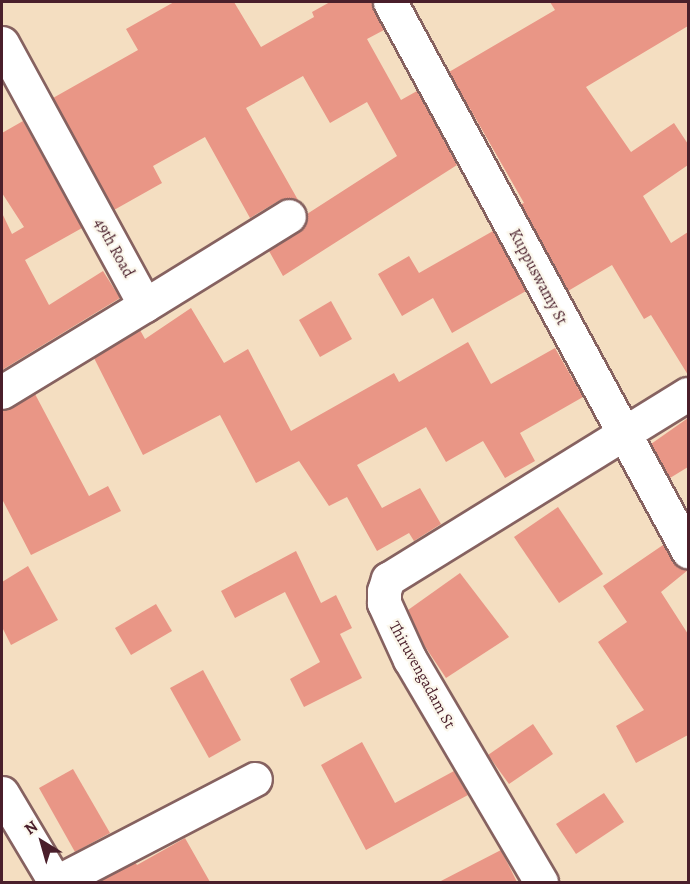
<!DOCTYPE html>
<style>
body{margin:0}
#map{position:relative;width:690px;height:884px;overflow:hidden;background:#f4dec1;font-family:Alegreya,serif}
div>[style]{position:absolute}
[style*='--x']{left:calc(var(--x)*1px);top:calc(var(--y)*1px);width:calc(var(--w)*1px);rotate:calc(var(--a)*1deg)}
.building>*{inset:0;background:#e99686}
.roads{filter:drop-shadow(2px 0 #866260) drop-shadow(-2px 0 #866260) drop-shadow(0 2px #866260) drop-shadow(0 -2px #866260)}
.minor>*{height:33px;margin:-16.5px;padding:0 16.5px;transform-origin:16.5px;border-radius:16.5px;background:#fff}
span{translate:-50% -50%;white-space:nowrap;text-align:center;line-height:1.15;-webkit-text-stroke:4.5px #fbf7ec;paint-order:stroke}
.street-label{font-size:16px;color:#4a1f2b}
.frame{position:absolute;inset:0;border:3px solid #4a1f2b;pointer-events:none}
.north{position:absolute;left:12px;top:812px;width:60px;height:60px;-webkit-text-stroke:4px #fbf7ec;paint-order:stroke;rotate:323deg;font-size:16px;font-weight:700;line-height:24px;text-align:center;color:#4a1f2b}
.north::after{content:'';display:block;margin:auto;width:21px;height:27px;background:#4a1f2b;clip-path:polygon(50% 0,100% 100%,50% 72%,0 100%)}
</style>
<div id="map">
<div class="building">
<div style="clip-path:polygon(174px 2px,234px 2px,261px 47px,314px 17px,312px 12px,330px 2px,371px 2px,384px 30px,367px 39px,401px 100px,417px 91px,457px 165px,283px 276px,269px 251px,299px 232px,307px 214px,397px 156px,367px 102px,330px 123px,303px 76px,246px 108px,298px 200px,280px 200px,250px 218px,205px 137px,153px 166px,162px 183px,114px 210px,53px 98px,138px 50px,126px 29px)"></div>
<div style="clip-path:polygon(550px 2px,688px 2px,688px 26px,586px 87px,631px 152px,674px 123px,688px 144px,688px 165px,643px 196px,671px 243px,688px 232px,688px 375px,651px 315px,644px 319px,612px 265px,568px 291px,521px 204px,524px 203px,449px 72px,555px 10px)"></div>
<div style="clip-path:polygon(23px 121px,82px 228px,25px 260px,49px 305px,103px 271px,120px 298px,2px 370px,2px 213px,12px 234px,24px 227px,2px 193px,2px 133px)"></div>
<div style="clip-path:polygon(493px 231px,526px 291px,452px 333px,433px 298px,402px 316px,378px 274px,409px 256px,419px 273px)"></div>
<div style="clip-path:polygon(331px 301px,352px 339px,320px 357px,299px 320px)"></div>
<div style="clip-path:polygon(191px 308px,224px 363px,248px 349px,291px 431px,394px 373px,399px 382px,468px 342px,491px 384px,555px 348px,583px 397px,520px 433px,535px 461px,505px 478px,483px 441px,446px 462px,426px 427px,357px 465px,382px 508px,420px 488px,441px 524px,414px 541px,409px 533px,377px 551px,347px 497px,329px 506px,299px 461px,256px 483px,220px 415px,143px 455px,94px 358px,140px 330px,145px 339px)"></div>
<div style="clip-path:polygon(35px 394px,89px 496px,108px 486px,121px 511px,31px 555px,2px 499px,2px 411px)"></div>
<div style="clip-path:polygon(688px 418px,688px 467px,670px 478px,651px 444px)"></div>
<div style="clip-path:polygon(558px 507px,603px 574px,559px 603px,514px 537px)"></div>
<div style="clip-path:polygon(663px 545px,678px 567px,688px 570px,661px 592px,688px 634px,688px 735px,636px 763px,616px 726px,644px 710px,598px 642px,627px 622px,603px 586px)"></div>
<div style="clip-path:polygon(296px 551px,321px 603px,336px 595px,352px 628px,340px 634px,362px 678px,304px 707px,290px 679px,320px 662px,285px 592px,235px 618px,221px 591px)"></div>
<div style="clip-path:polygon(28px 566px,58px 620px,11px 645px,2px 627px,2px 582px)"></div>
<div style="clip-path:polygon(460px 573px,509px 637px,446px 678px,424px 645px,408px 610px)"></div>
<div style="clip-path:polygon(156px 604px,172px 631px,131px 655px,115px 628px)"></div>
<div style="clip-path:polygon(203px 670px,241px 740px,209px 758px,170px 688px)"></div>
<div style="clip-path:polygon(533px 724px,553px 754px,509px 784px,488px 755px)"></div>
<div style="clip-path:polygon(362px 742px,395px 803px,454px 771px,468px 795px,366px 850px,321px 765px)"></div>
<div style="clip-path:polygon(73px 769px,110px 833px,75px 852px,39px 788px)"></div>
<div style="clip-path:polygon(604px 793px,624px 822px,576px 854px,556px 824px)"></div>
<div style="clip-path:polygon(185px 838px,210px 882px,97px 882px,135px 862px,137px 865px)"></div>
<div style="clip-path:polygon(501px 850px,517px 882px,439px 882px)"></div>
</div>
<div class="roads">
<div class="minor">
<div style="--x:390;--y:2;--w:625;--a:61.51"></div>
<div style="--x:2;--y:43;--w:298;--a:61.4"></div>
<div style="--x:145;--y:305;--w:167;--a:148.7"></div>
<div style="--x:145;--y:305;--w:169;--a:-31.7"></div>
<div style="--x:2;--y:793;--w:104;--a:59.2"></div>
<div style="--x:57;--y:882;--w:223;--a:-27.5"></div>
<div style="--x:541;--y:882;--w:258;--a:-120.5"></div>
<div style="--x:410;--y:660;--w:63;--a:-114.5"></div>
<div style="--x:384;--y:603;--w:12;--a:-90"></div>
<div style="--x:384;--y:591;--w:13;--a:-72"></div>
<div style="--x:388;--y:579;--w:352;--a:-31.7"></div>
</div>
</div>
<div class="street-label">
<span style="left:114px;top:248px;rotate:61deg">49th Road</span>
<span style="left:538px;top:277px;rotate:62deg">Kuppuswamy St</span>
<span style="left:422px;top:675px;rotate:61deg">Thiruvengadam St</span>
</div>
<div class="frame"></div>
<div class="north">N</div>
</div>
